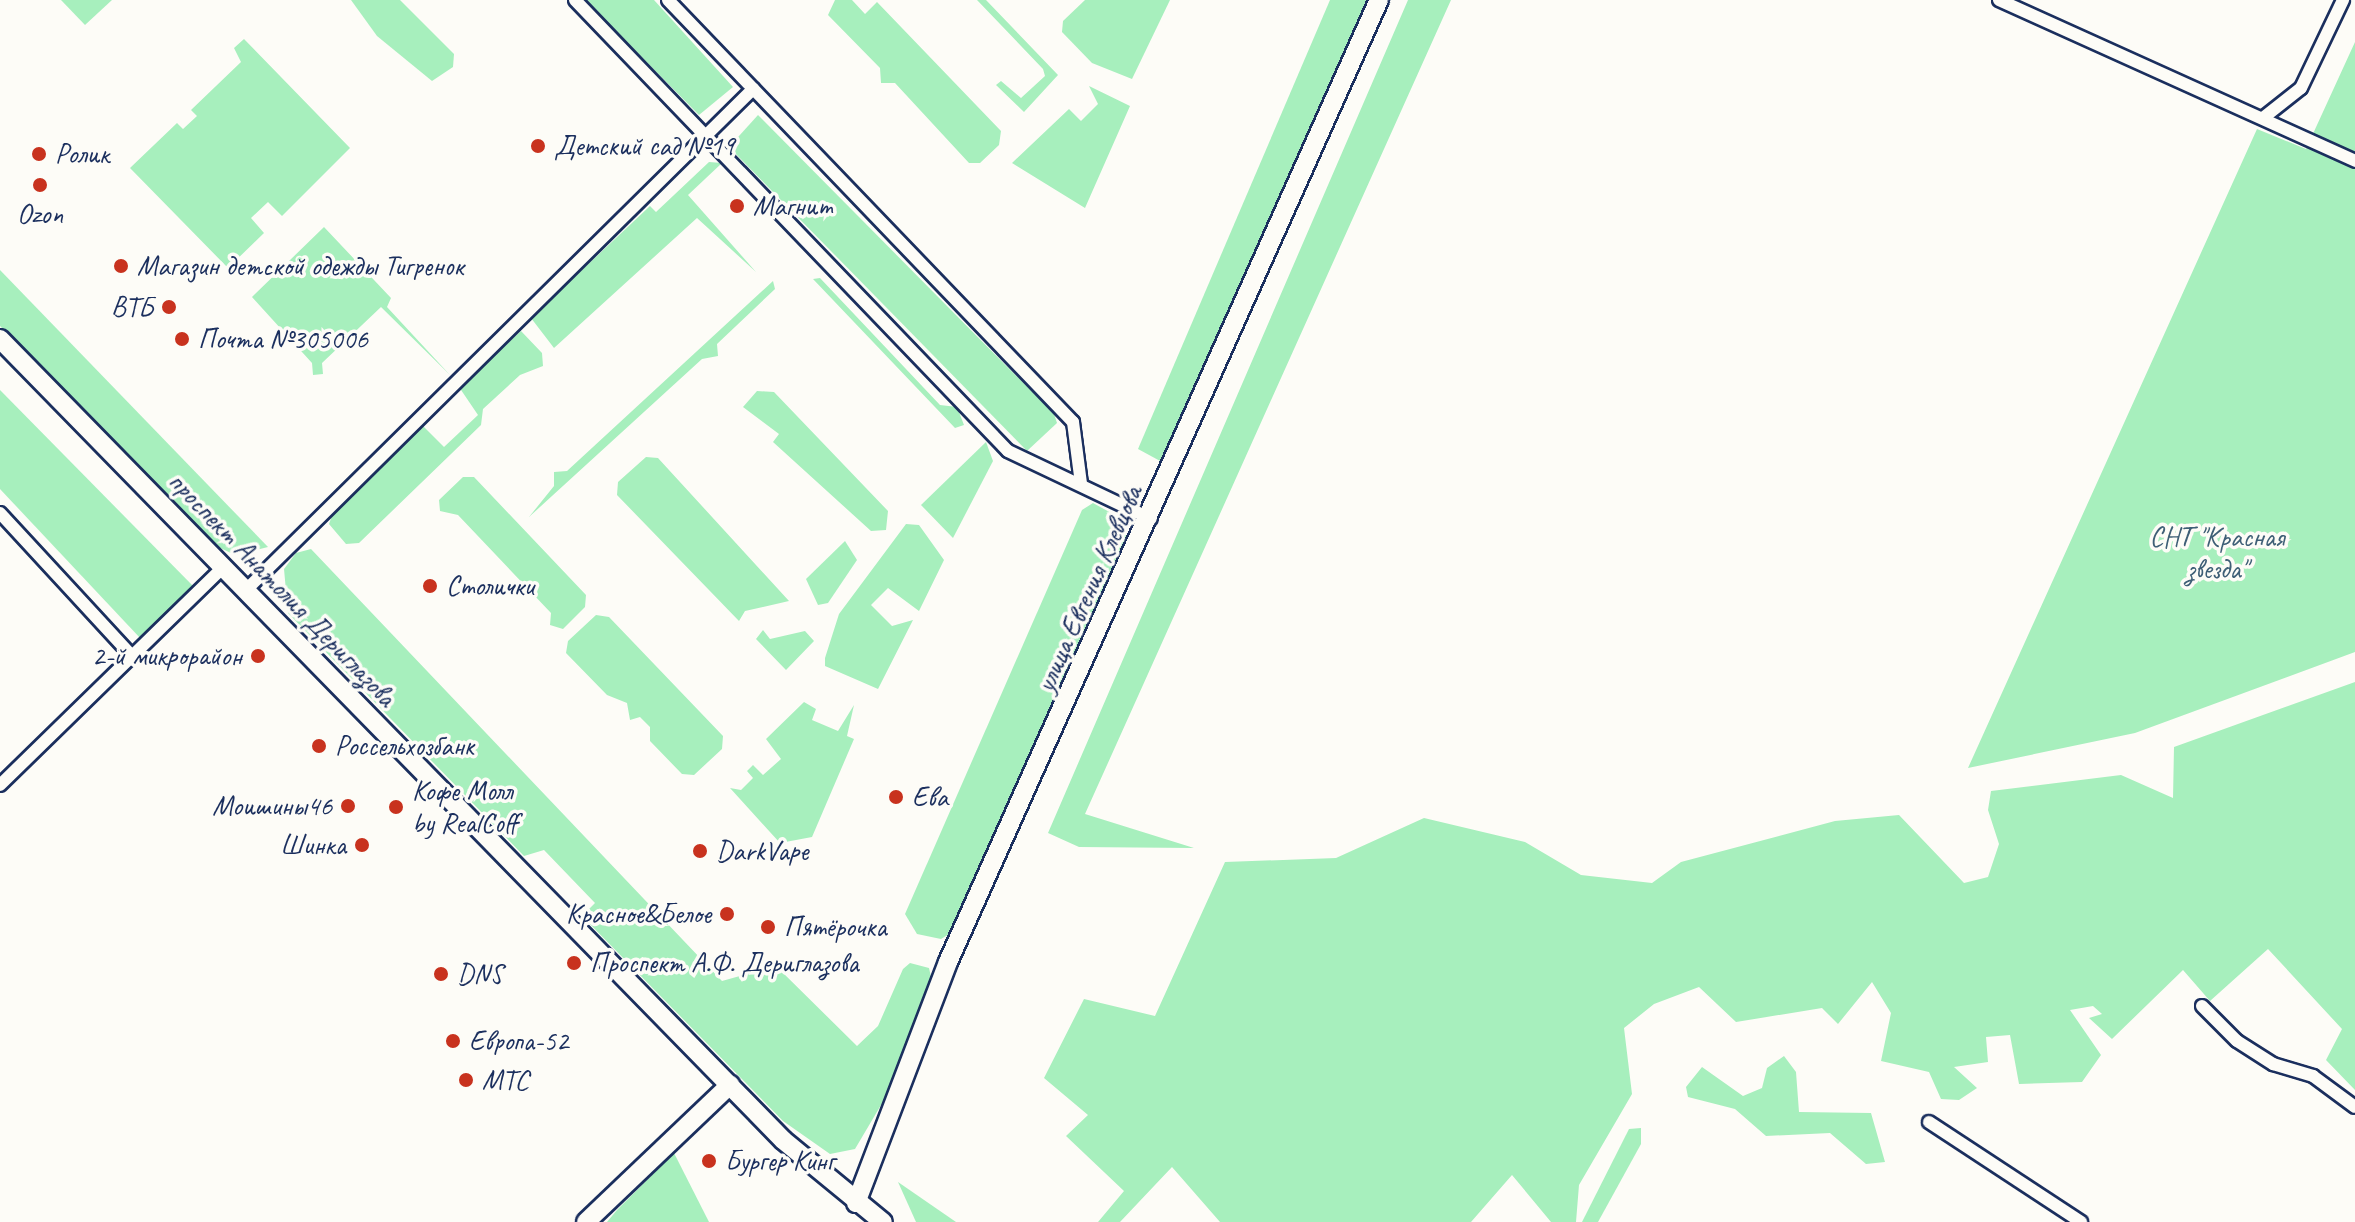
<!DOCTYPE html>
<meta charset="utf-8">
<style>
body{margin:0}
#map{position:relative;width:2355px;height:1222px;overflow:hidden;background:#fdfcf7;font-family:Caveat,sans-serif}
div>[style]{position:absolute}
[style*='--x']{left:calc(var(--x)*1px);top:calc(var(--y)*1px);width:calc(var(--w)*1px);rotate:calc(var(--a)*1deg)}
.green>*{inset:0;background:#a7efbd}
.roads{filter:drop-shadow(2px 0 #1b2f5e) drop-shadow(-2px 0 #1b2f5e) drop-shadow(0 2px #1b2f5e) drop-shadow(0 -2px #1b2f5e)}
.street>*{height:12px;margin:-6px;padding:0 6px;transform-origin:6px;border-radius:6px;background:#fdfcf7}
.secondary>*{height:18px;margin:-9px;padding:0 9px;transform-origin:9px;border-radius:9px;background:#fdfcf7}
.dots>*{width:22px;height:22px;translate:-50% -50%;box-sizing:border-box;border:4px solid #fdfcf7;border-radius:50%}
span{translate:-50% -50%;white-space:nowrap;text-align:center;line-height:1.15;-webkit-text-stroke:7px #fdfcf7;paint-order:stroke}
.poi-label{font-size:28px;color:#1b2f5e}
.left{translate:0 -50%;text-align:left}
.right{translate:-100% -50%;text-align:right}
.park-label{font-size:28px;color:#3e5f76}
.street-label{font-size:28px;color:#1b2f5e}
</style>
<div id="map">
<div class="green">
<div style="clip-path:polygon(61px 0,112px 0,85px 25px)"></div>
<div style="clip-path:polygon(351px 0,400px 0,454px 54px,453px 67px,432px 81px,377px 36px)"></div>
<div style="clip-path:polygon(585px 0,654px 0,733px 87px,699px 115px)"></div>
<div style="clip-path:polygon(835px 0,852px 0,865px 14px,877px 2px,1001px 131px,999px 145px,980px 163px,969px 163px,895px 83px,881px 83px,880px 68px,828px 15px)"></div>
<div style="clip-path:polygon(977px 0,986px 0,1058px 75px,1024px 112px,996px 85px,1001px 81px,1021px 98px,1045px 76px,1043px 69px)"></div>
<div style="clip-path:polygon(1085px 0,1170px 0,1132px 79px,1092px 63px,1062px 32px,1063px 21px)"></div>
<div style="clip-path:polygon(1330px 0,1367px 0,1162px 462px,1138px 449px)"></div>
<div style="clip-path:polygon(1408px 0,1451px 0,1085px 814px,1194px 848px,1079px 847px,1048px 833px)"></div>
<div style="clip-path:polygon(244px 39px,350px 148px,282px 216px,268px 202px,251px 218px,264px 233px,228px 268px,130px 168px,177px 123px,183px 129px,197px 116px,191px 110px,241px 62px,234px 48px)"></div>
<div style="clip-path:polygon(2355px 42px,2355px 652px,2135px 733px,1968px 768px,2257px 129px,2306px 149px)"></div>
<div style="clip-path:polygon(1089px 86px,1130px 106px,1085px 208px,1012px 163px,1069px 109px,1081px 121px,1098px 104px)"></div>
<div style="clip-path:polygon(758px 115px,1054px 414px,1057px 423px,1027px 451px,729px 147px)"></div>
<div style="clip-path:polygon(709px 162px,722px 163px,688px 195px,756px 272px,697px 218px,554px 348px,531px 318px,650px 206px,656px 212px)"></div>
<div style="clip-path:polygon(324px 227px,391px 298px,387px 307px,450px 375px,381px 307px,322px 363px,323px 374px,313px 375px,312px 363px,252px 297px)"></div>
<div style="clip-path:polygon(0 270px,268px 547px,235px 555px,212px 544px,0 326px)"></div>
<div style="clip-path:polygon(820px 278px,940px 405px,957px 407px,964px 425px,955px 428px,813px 279px)"></div>
<div style="clip-path:polygon(773px 281px,775px 289px,717px 344px,718px 356px,702px 359px,529px 517px,554px 486px,554px 472px,567px 471px)"></div>
<div style="clip-path:polygon(521px 331px,542px 353px,543px 366px,520px 375px,483px 409px,481px 425px,359px 543px,346px 544px,329px 524px,333px 513px,423px 426px,444px 447px,478px 415px,459px 387px)"></div>
<div style="clip-path:polygon(0 390px,195px 588px,141px 639px,0 489px)"></div>
<div style="clip-path:polygon(757px 391px,774px 392px,888px 511px,886px 530px,871px 531px,773px 442px,779px 434px,743px 407px)"></div>
<div style="clip-path:polygon(986px 442px,993px 461px,953px 538px,921px 505px)"></div>
<div style="clip-path:polygon(646px 457px,658px 458px,789px 601px,745px 611px,739px 621px,617px 495px,618px 482px)"></div>
<div style="clip-path:polygon(463px 477px,474px 477px,586px 595px,585px 607px,563px 629px,550px 625px,551px 613px,458px 515px,440px 511px,439px 500px)"></div>
<div style="clip-path:polygon(1093px 503px,1113px 514px,1129px 541px,959px 928px,941px 939px,917px 934px,905px 914px,1082px 510px)"></div>
<div style="clip-path:polygon(906px 524px,919px 525px,944px 560px,919px 611px,888px 588px,871px 605px,892px 626px,913px 620px,878px 689px,825px 666px,825px 658px,839px 614px)"></div>
<div style="clip-path:polygon(845px 541px,857px 560px,828px 603px,818px 605px,806px 579px)"></div>
<div style="clip-path:polygon(311px 549px,722px 981px,776px 966px,857px 1046px,878px 1026px,903px 969px,910px 963px,929px 968px,932px 981px,894px 1083px,855px 1149px,830px 1154px,783px 1121px,582px 916px,595px 903px,544px 850px,524px 856px,288px 613px,284px 569px,296px 553px)"></div>
<div style="clip-path:polygon(596px 615px,609px 617px,723px 736px,722px 749px,694px 775px,682px 774px,650px 741px,650px 727px,640px 717px,630px 720px,627px 703px,607px 695px,566px 653px,568px 641px)"></div>
<div style="clip-path:polygon(763px 630px,770px 639px,805px 631px,814px 641px,786px 670px,756px 639px)"></div>
<div style="clip-path:polygon(2355px 682px,2355px 1090px,2326px 1060px,2342px 1029px,2268px 949px,2210px 1001px,2183px 970px,2112px 1039px,2089px 1018px,2102px 1014px,2093px 1006px,2070px 1010px,2101px 1055px,2082px 1082px,2019px 1084px,2010px 1035px,1986px 1037px,1988px 1062px,1954px 1067px,1977px 1088px,1959px 1100px,1941px 1099px,1929px 1072px,1881px 1061px,1891px 1013px,1872px 982px,1838px 1024px,1822px 1008px,1736px 1022px,1699px 987px,1654px 1004px,1624px 1028px,1632px 1094px,1579px 1185px,1576px 1222px,1551px 1222px,1512px 1175px,1471px 1222px,1220px 1222px,1172px 1167px,1120px 1222px,1098px 1222px,1124px 1191px,1066px 1136px,1088px 1115px,1044px 1078px,1084px 999px,1155px 1016px,1225px 862px,1336px 858px,1424px 818px,1525px 842px,1581px 875px,1652px 883px,1681px 862px,1835px 821px,1899px 815px,1964px 883px,1988px 877px,1999px 844px,1988px 810px,1991px 791px,2121px 775px,2173px 798px,2174px 747px)"></div>
<div style="clip-path:polygon(804px 702px,816px 709px,812px 720px,838px 731px,854px 705px,847px 736px,854px 739px,812px 837px,780px 843px,730px 788px,741px 790px,753px 778px,747px 771px,753px 765px,763px 775px,781px 759px,766px 739px)"></div>
<div style="clip-path:polygon(1784px 1056px,1796px 1072px,1799px 1112px,1871px 1113px,1885px 1162px,1866px 1164px,1830px 1133px,1766px 1136px,1735px 1109px,1688px 1097px,1686px 1087px,1702px 1067px,1743px 1096px,1762px 1088px,1767px 1068px)"></div>
<div style="clip-path:polygon(1641px 1128px,1641px 1144px,1598px 1222px,1582px 1222px,1629px 1129px)"></div>
<div style="clip-path:polygon(674px 1153px,709px 1222px,607px 1222px,617px 1210px)"></div>
<div style="clip-path:polygon(898px 1182px,956px 1222px,916px 1222px)"></div>
</div>
<div class="roads">
<div class="street">
<div style="--x:575;--y:0;--w:625;--a:46.17"></div>
<div style="--x:1008;--y:451;--w:158;--a:25.4"></div>
<div style="--x:668;--y:0;--w:585;--a:46.18"></div>
<div style="--x:1073;--y:422;--w:63;--a:82.6"></div>
<div style="--x:1999;--y:0;--w:391;--a:24.3"></div>
<div style="--x:2263;--y:118;--w:48;--a:-38.3"></div>
<div style="--x:2301;--y:88;--w:98;--a:-64.5"></div>
<div style="--x:0;--y:513;--w:193;--a:47.3"></div>
<div style="--x:244;--y:592;--w:716;--a:-44.66"></div>
<div style="--x:0;--y:785;--w:310;--a:-44.3"></div>
<div style="--x:2202;--y:1006;--w:49;--a:45"></div>
<div style="--x:2237;--y:1041;--w:43;--a:32.6"></div>
<div style="--x:2273;--y:1064;--w:42;--a:16.7"></div>
<div style="--x:2313;--y:1076;--w:52;--a:36.4"></div>
<div style="--x:1929;--y:1122;--w:182;--a:33.3"></div>
</div>
<div class="secondary">
<div style="--x:0;--y:339;--w:1120;--a:45.65"></div>
<div style="--x:783;--y:1140;--w:129;--a:39.4"></div>
<div style="--x:856;--y:1203;--w:258;--a:-69.1"></div>
<div style="--x:948;--y:962;--w:1054;--a:-65.87"></div>
<div style="--x:586;--y:1222;--w:199;--a:-43.6"></div>
</div>
</div>
<div class="dots">
<div style="left:538px;top:146px;background:#c8321e"></div>
<div style="left:39px;top:154px;background:#c8321e"></div>
<div style="left:40px;top:185px;background:#c8321e"></div>
<div style="left:737px;top:206px;background:#c8321e"></div>
<div style="left:121px;top:266px;background:#c8321e"></div>
<div style="left:169px;top:307px;background:#c8321e"></div>
<div style="left:182px;top:339px;background:#c8321e"></div>
<div style="left:430px;top:586px;background:#c8321e"></div>
<div style="left:258px;top:656px;background:#c8321e"></div>
<div style="left:319px;top:746px;background:#c8321e"></div>
<div style="left:896px;top:797px;background:#c8321e"></div>
<div style="left:348px;top:806px;background:#c8321e"></div>
<div style="left:396px;top:807px;background:#c8321e"></div>
<div style="left:362px;top:845px;background:#c8321e"></div>
<div style="left:700px;top:851px;background:#c8321e"></div>
<div style="left:727px;top:914px;background:#c8321e"></div>
<div style="left:768px;top:927px;background:#c8321e"></div>
<div style="left:574px;top:963px;background:#c8321e"></div>
<div style="left:441px;top:974px;background:#c8321e"></div>
<div style="left:453px;top:1041px;background:#c8321e"></div>
<div style="left:466px;top:1080px;background:#c8321e"></div>
<div style="left:709px;top:1161px;background:#c8321e"></div>
</div>
<div class="poi-label">
<span class="left" style="left:554px;top:146px">Детский сад №19</span>
<span class="left" style="left:55px;top:154px">Ролик</span>
<span class="left" style="left:753px;top:206px">Магнит</span>
<span style="left:40px;top:214px">Ozon</span>
<span class="left" style="left:137px;top:266px">Магазин детской одежды Тигренок</span>
<span class="right" style="left:153px;top:307px">ВТБ</span>
<span class="left" style="left:198px;top:339px">Почта №305006</span>
<span class="left" style="left:446px;top:586px">Столички</span>
<span class="right" style="left:242px;top:656px">2-й микрорайон</span>
<span class="left" style="left:335px;top:746px">Россельхозбанк</span>
<span class="left" style="left:412px;top:807px">Кофе Молл<br>by RealCoff</span>
<span class="left" style="left:912px;top:797px">Ева</span>
<span class="right" style="left:332px;top:806px">Моишины46</span>
<span class="right" style="left:346px;top:845px">Шинка</span>
<span class="left" style="left:716px;top:851px">DarkVape</span>
<span class="right" style="left:711px;top:914px">Красное&amp;Белое</span>
<span class="left" style="left:784px;top:927px">Пятёрочка</span>
<span class="left" style="left:590px;top:963px">Проспект А.Ф. Дериглазова</span>
<span class="left" style="left:457px;top:974px">DNS</span>
<span class="left" style="left:469px;top:1041px">Европа-52</span>
<span class="left" style="left:482px;top:1080px">МТС</span>
<span class="left" style="left:725px;top:1161px">Бургер Кинг</span>
</div>
<div class="park-label">
<span style="left:2217px;top:553px">СНТ "Красная<br>звезда"</span>
</div>
<div class="street-label">
<span style="left:282px;top:589px;rotate:46deg">проспект Анатолия Дериглазова</span>
<span style="left:1089px;top:589px;rotate:-66deg">улица Евгения Клевцова</span>
</div>
</div>
